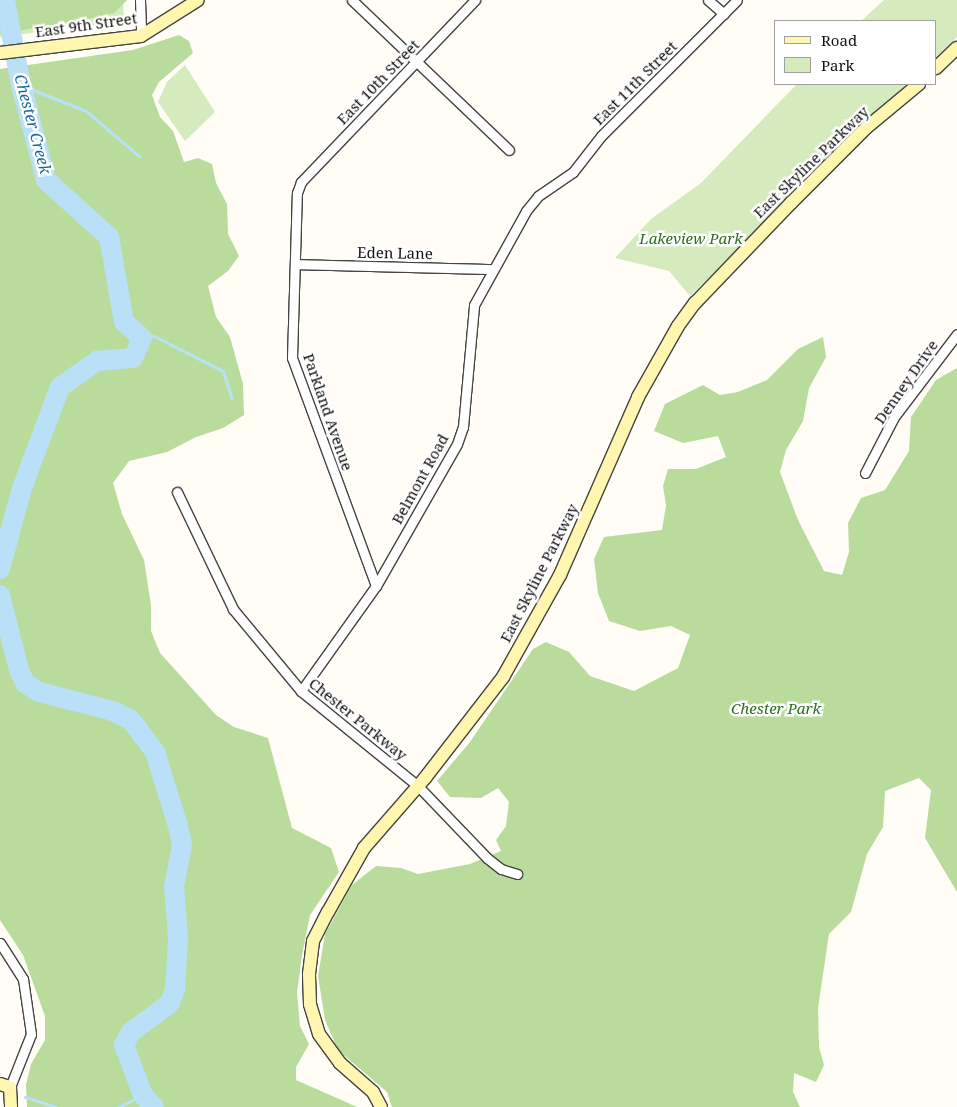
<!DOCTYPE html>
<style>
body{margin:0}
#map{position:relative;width:957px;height:1107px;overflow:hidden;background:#fffdf5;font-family:"Noto Serif",serif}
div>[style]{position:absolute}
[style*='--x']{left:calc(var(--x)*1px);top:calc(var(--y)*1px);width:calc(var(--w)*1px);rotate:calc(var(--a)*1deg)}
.green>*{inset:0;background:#d5ebbd}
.forest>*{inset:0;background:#b9dc9c}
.stream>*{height:3px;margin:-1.5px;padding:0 1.5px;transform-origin:1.5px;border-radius:1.5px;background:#b9e0f7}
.river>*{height:20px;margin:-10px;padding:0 10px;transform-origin:10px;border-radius:10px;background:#b9e0f7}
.roads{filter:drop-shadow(1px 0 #444) drop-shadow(-1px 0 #444) drop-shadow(0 1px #444) drop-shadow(0 -1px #444)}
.street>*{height:9px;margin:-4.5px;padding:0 4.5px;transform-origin:4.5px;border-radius:4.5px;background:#fff}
.secondary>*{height:12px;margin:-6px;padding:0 6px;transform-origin:6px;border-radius:6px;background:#fff6b0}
span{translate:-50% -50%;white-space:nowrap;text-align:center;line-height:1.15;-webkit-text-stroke:5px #fff;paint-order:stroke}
.street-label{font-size:15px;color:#111}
.park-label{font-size:15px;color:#2f6b1f;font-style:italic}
.water-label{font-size:16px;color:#1768a6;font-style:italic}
.legend{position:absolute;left:774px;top:20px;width:162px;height:65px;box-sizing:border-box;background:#fff;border:1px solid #a0a0a0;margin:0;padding:6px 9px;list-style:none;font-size:15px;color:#111}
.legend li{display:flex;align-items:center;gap:10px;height:25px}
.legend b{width:25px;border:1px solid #a0a0a0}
</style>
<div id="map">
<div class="green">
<div style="clip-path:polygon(0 0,123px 0,124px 21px,0 37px)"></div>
<div style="clip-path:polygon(884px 0,957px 0,957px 37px,936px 57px,936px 21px,861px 21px)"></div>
<div style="clip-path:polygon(185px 65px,215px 112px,185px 141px,158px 102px,167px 82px)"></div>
<div style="clip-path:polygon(797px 84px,907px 84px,690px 296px,669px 271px,615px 258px,651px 219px,701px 183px)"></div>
</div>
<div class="forest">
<div style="clip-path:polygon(0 0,127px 0,114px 13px,98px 17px,0 34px)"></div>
<div style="clip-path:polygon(179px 35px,189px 41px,193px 53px,159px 82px,152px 95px,160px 117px,173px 131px,184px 162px,198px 158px,212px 164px,216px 183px,227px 204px,228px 234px,239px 256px,228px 271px,208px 286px,216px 317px,230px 337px,243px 384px,244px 415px,223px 428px,196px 437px,167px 452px,129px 461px,113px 483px,122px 514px,144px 560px,151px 605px,151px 631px,160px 653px,216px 715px,234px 727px,268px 738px,292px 828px,331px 848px,339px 872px,310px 915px,302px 955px,297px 993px,300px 1026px,309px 1044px,296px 1067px,296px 1080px,357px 1107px,27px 1107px,26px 1085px,31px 1064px,45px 1040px,45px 1016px,23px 955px,0 920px,0 69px,133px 50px)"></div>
<div style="clip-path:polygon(823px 337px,826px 357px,809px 388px,803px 421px,786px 450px,780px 472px,798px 520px,824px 571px,842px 575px,849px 552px,848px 523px,861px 498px,885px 490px,909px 451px,911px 417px,936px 380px,957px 368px,957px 892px,925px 838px,931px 790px,919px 778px,885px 791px,883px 827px,867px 854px,851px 912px,829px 934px,818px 1008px,819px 1047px,824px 1065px,816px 1082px,794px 1073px,793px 1092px,800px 1107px,392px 1107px,387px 1092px,338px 1050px,325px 1020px,318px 976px,325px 934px,352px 885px,376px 866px,401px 868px,418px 874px,470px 864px,501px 851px,496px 840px,506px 826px,509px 802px,498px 788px,481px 798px,450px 797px,437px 781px,470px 742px,533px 649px,546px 642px,569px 652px,590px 676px,634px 691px,678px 668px,690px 635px,671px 626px,640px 631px,609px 621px,598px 593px,594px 559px,604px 537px,662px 530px,666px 505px,663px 486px,668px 469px,696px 469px,726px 457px,718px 436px,683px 443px,654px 431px,665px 404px,703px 385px,720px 395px,738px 392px,767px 380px,798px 349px)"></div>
</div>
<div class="stream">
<div style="--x:21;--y:85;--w:70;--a:21.8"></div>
<div style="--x:86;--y:111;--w:70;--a:40.3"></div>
<div style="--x:142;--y:338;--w:12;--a:-9"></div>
<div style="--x:154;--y:336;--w:77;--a:26.9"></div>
<div style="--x:223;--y:371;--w:29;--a:72"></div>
<div style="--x:25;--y:1097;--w:33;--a:18"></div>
<div style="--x:118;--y:1107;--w:28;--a:-26"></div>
</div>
<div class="river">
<div style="--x:0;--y:569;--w:84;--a:-74.8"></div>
<div style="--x:22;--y:488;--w:108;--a:-69.4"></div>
<div style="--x:60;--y:387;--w:45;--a:-35.1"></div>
<div style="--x:97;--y:361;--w:36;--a:-5"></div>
<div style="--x:133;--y:358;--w:22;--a:-66"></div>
<div style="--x:142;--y:338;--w:24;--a:-138"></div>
<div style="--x:124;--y:322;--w:86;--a:-100"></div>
<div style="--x:109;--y:237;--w:85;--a:-137.9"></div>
<div style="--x:46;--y:180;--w:98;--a:-104.7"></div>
<div style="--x:21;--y:85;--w:86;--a:-100.7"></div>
<div style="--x:0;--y:595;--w:77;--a:75.8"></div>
<div style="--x:19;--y:670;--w:14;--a:65"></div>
<div style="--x:25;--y:683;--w:17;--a:33"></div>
<div style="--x:39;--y:692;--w:76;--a:14.4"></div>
<div style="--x:113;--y:711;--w:20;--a:27"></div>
<div style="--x:131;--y:720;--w:40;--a:53"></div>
<div style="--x:155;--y:752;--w:77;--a:72.7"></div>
<div style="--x:178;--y:826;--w:19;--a:78"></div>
<div style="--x:182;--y:845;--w:42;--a:101"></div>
<div style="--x:174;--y:886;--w:51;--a:85.5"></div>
<div style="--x:178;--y:937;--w:53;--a:93.2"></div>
<div style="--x:175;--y:990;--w:15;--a:113"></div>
<div style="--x:169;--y:1004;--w:47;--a:143.6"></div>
<div style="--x:131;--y:1032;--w:15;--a:118"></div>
<div style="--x:124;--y:1045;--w:53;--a:69.2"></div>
<div style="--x:143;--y:1095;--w:16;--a:47"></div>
</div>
<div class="roads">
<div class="street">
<div style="--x:140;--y:0;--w:36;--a:88"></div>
<div style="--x:352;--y:0;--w:217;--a:43.7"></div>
<div style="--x:708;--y:0;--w:21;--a:41"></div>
<div style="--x:296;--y:264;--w:197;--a:1.5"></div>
<div style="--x:865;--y:473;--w:63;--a:-62.6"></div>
<div style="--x:894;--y:417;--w:104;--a:-52.8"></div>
<div style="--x:177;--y:492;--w:130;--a:64.4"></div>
<div style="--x:233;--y:609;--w:107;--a:50.3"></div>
<div style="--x:301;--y:691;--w:151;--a:39.1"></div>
<div style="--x:418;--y:786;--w:100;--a:46.2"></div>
<div style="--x:487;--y:858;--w:18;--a:38"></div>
<div style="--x:501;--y:869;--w:17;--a:17"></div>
<div style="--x:376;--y:586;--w:243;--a:-110.2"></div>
<div style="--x:292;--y:358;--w:165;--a:-88.3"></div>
<div style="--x:297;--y:193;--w:12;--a:-70"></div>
<div style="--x:301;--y:182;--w:252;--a:-46.3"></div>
<div style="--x:301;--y:691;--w:129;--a:-54.5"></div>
<div style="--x:376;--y:586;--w:163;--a:-60.3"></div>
<div style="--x:457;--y:444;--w:18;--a:-71"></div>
<div style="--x:463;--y:427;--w:122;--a:-84.8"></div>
<div style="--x:474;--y:305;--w:107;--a:-61"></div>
<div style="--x:526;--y:211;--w:19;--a:-51"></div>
<div style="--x:538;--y:196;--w:42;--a:-34.4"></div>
<div style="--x:573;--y:172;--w:46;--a:-52.1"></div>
<div style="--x:601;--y:136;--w:192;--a:-45"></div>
<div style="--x:0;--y:943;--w:43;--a:57.4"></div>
<div style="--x:23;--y:979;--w:56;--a:81.7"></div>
<div style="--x:31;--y:1034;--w:57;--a:111.6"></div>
</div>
<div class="secondary">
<div style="--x:0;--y:53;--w:142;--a:-6.9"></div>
<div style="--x:141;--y:36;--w:67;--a:-32.3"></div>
<div style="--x:936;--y:68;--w:29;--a:-44"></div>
<div style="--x:0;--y:1084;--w:10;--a:17"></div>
<div style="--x:10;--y:1087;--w:20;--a:87"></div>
<div style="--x:381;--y:1107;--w:17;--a:-118"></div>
<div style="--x:373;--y:1092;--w:44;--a:-138.7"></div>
<div style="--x:340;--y:1063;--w:36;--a:-126"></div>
<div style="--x:319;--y:1034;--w:31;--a:-107"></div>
<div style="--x:310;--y:1004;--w:30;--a:-92"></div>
<div style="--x:309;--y:974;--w:33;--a:-83"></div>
<div style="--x:313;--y:941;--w:33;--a:-63"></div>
<div style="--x:328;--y:912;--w:73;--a:-60.6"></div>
<div style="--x:364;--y:848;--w:93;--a:-48.9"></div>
<div style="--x:425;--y:778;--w:128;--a:-52.3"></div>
<div style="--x:503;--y:677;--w:117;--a:-60.8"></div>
<div style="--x:560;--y:575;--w:194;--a:-66.3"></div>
<div style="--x:638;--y:397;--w:81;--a:-60.6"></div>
<div style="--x:678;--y:326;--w:29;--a:-54"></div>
<div style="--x:695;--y:303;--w:139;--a:-46.2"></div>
<div style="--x:791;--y:203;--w:106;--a:-45"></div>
<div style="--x:866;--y:128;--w:69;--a:-39.7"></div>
</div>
</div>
<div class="street-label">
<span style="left:86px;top:25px;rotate:-8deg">East 9th Street</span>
<span style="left:378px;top:82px;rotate:-46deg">East 10th Street</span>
<span style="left:635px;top:83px;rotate:-45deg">East 11th Street</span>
<span style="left:811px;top:162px;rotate:-44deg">East Skyline Parkway</span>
<span style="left:395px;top:253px;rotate:1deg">Eden Lane</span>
<span style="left:906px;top:382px;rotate:-55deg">Denney Drive</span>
<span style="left:328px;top:412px;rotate:71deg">Parkland Avenue</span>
<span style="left:420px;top:479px;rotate:-61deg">Belmont Road</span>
<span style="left:539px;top:573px;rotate:-63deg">East Skyline Parkway</span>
<span style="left:358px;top:719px;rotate:39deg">Chester Parkway</span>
</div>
<div class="park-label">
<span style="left:691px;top:239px">Lakeview Park</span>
<span style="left:776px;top:709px">Chester Park</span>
</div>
<div class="water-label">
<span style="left:33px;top:124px;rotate:75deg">Chester Creek</span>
</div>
<ul class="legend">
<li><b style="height:6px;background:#fff6b0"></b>Road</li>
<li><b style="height:14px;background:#d5ebbd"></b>Park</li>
</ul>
</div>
